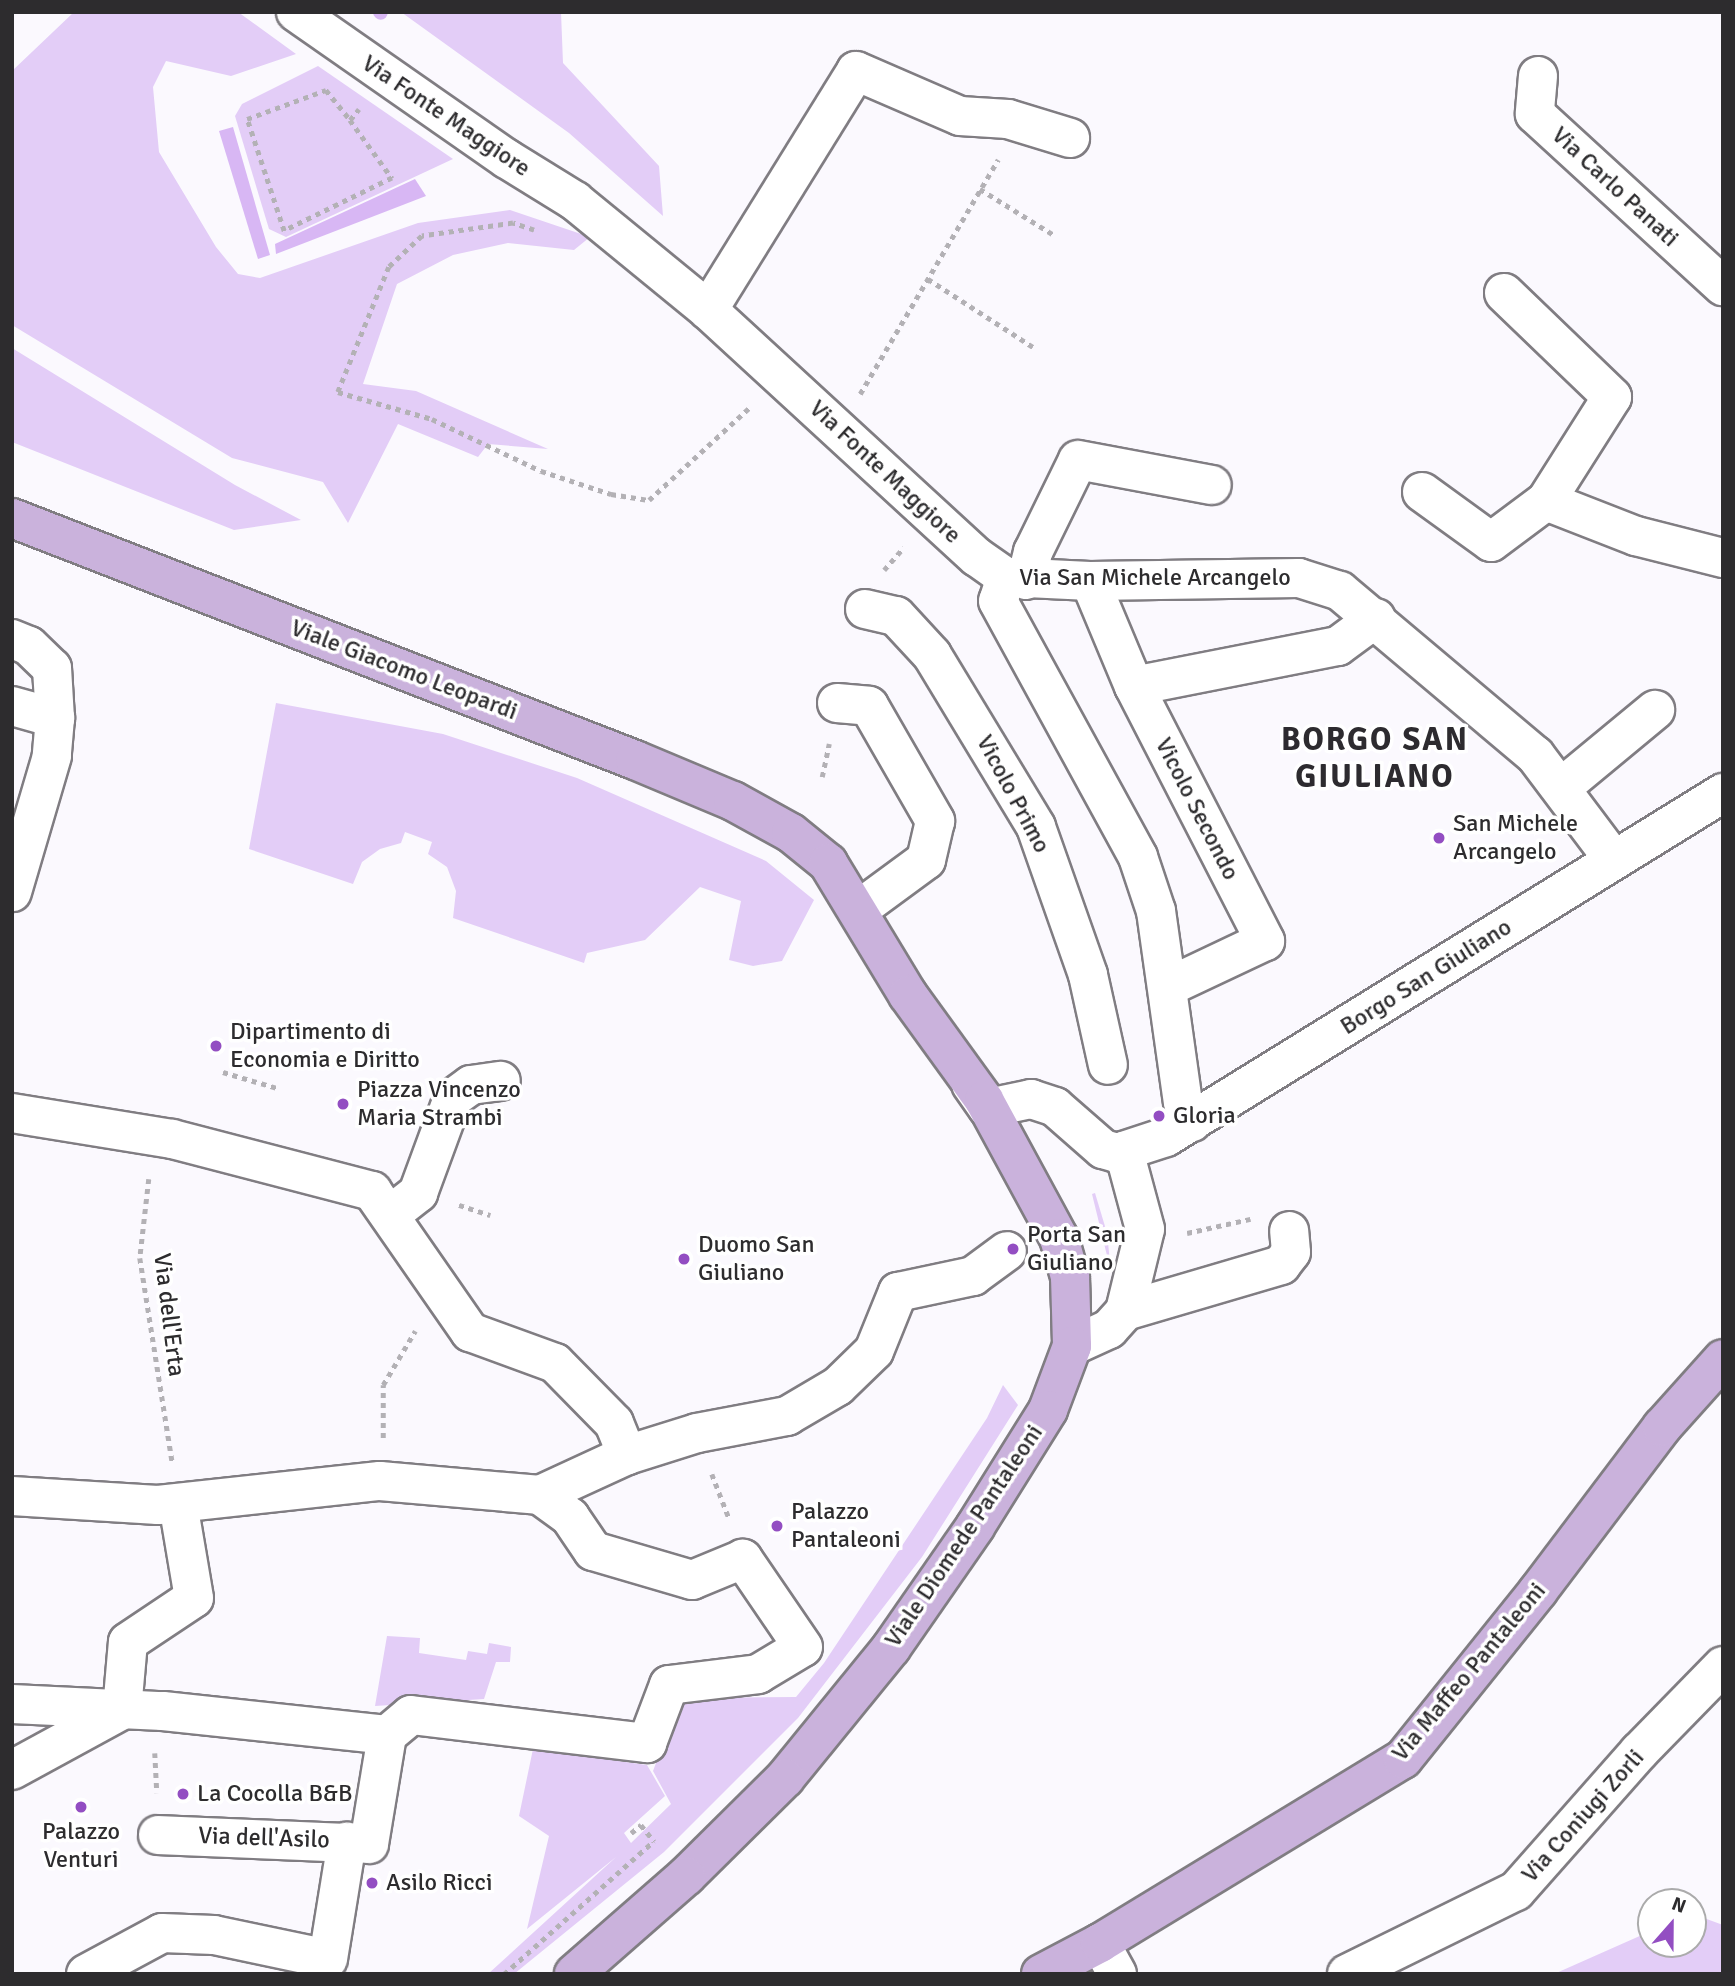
<!DOCTYPE html>
<style>
body{margin:0}
#map{position:relative;width:1735px;height:1986px;overflow:hidden;background:#fbf9fe;font-family:Signika,sans-serif}
div>[style]{position:absolute}
[style*='--x']{left:calc(var(--x)*1px);top:calc(var(--y)*1px);width:calc(var(--w)*1px);rotate:calc(var(--a)*1deg)}
.green>*{inset:0;background:#e3cdf7}
.water>*{inset:0;background:#d8b7f4}
.stream>*{height:14px;margin:-7px;padding:0 7px;transform-origin:7px;border-radius:7px;background:#d8b7f4}
.path>*{height:4.5px;margin-top:-2.25px;transform-origin:0;background:repeating-linear-gradient(90deg,#b3b1b5 0 5px,transparent 0 10px)}
.roads{filter:drop-shadow(2px 0 #807d82) drop-shadow(-2px 0 #807d82) drop-shadow(0 2px #807d82) drop-shadow(0 -2px #807d82)}
.minor>*{height:38px;margin:-19px;padding:0 19px;transform-origin:19px;border-radius:19px;background:#fff}
.major>*{height:38px;margin:-19px;padding:0 19px;transform-origin:19px;border-radius:19px;background:#cab2dc}
.dots>*{width:19px;height:19px;translate:-50% -50%;box-sizing:border-box;border:4px solid #fff;border-radius:50%}
span{translate:-50% -50%;white-space:nowrap;text-align:center;line-height:1.15;-webkit-text-stroke:7px #fff;paint-order:stroke}
.street-label{font-size:24px;color:#2d2c2e}
.poi-label{font-size:24px;color:#2d2c2e}
.left{translate:0 -50%;text-align:left}
.district-label{font-size:32px;color:#2d2b2f;font-weight:700;letter-spacing:2px}
.frame{position:absolute;inset:0;border:14px solid #2d2c2e;pointer-events:none}
.north{position:absolute;left:1637px;top:1888px;width:70px;height:70px;box-sizing:border-box;background:#fff;border:2px solid #ababab;border-radius:50%;rotate:21deg;font-size:19px;font-weight:700;line-height:28px;text-align:center;color:#2d2c2e}
.north::after{content:'';display:block;margin:auto;width:24px;height:32px;background:#934ec2;clip-path:polygon(50% 0,100% 100%,50% 72%,0 100%)}
</style>
<div id="map">
<div class="green">
<div style="clip-path:polygon(74px 12px,238px 12px,296px 54px,231px 76px,166px 61px,153px 87px,159px 152px,216px 247px,238px 274px,260px 278px,418px 223px,510px 210px,590px 237px,574px 250px,508px 243px,453px 255px,397px 284px,363px 384px,416px 391px,548px 449px,488px 444px,478px 457px,398px 424px,348px 523px,323px 482px,232px 458px,12px 325px,12px 71px)"></div>
<div style="clip-path:polygon(401px 12px,561px 12px,563px 63px,659px 166px,663px 216px,569px 133px)"></div>
<div style="clip-path:polygon(318px 66px,453px 159px,286px 237px,269px 229px,235px 116px,242px 104px)"></div>
<div style="clip-path:polygon(12px 348px,235px 485px,301px 520px,234px 530px,12px 442px)"></div>
<div style="clip-path:polygon(276px 703px,443px 734px,577px 778px,766px 861px,814px 900px,782px 961px,753px 966px,729px 960px,741px 901px,700px 887px,645px 940px,587px 953px,584px 963px,453px 918px,456px 891px,447px 867px,428px 854px,432px 842px,405px 832px,401px 843px,380px 849px,362px 862px,353px 884px,249px 849px)"></div>
<div style="clip-path:polygon(1095px 1193px,1107px 1233px,1111px 1272px,1092px 1194px)"></div>
<div style="clip-path:polygon(1003px 1385px,1018px 1405px,922px 1557px,798px 1718px,664px 1852px,514px 1974px,488px 1974px,616px 1857px,527px 1929px,549px 1836px,519px 1816px,533px 1749px,647px 1765px,665px 1796px,624px 1833px,631px 1843px,671px 1804px,653px 1771px,680px 1698px,796px 1697px,824px 1663px,987px 1418px)"></div>
<div style="clip-path:polygon(387px 1636px,420px 1638px,419px 1653px,466px 1660px,468px 1651px,487px 1654px,489px 1643px,511px 1647px,510px 1662px,496px 1662px,484px 1699px,375px 1706px)"></div>
<div style="clip-path:polygon(1693px 1914px,1723px 1925px,1723px 1974px,1554px 1974px,1651px 1931px,1651px 1944px,1693px 1944px)"></div>
</div>
<div class="water">
<div style="clip-path:polygon(233px 127px,270px 255px,258px 259px,219px 131px)"></div>
<div style="clip-path:polygon(415px 179px,426px 196px,276px 254px,275px 244px)"></div>
</div>
<div class="stream">
<div style="--x:380;--y:12;--w:1;--a:45"></div>
</div>
<div class="path">
<div style="--x:350;--y:120;--w:72;--a:54.1"></div>
<div style="--x:392;--y:178;--w:120;--a:153.9"></div>
<div style="--x:284;--y:231;--w:118;--a:-108.3"></div>
<div style="--x:247;--y:119;--w:84;--a:-20.2"></div>
<div style="--x:326;--y:90;--w:38;--a:51"></div>
<div style="--x:350;--y:120;--w:14;--a:-51"></div>
<div style="--x:980;--y:189;--w:87;--a:31.9"></div>
<div style="--x:534;--y:230;--w:22;--a:-162"></div>
<div style="--x:513;--y:223;--w:92;--a:171.9"></div>
<div style="--x:422;--y:236;--w:45;--a:136.8"></div>
<div style="--x:389;--y:267;--w:135;--a:112.2"></div>
<div style="--x:338;--y:392;--w:98;--a:16"></div>
<div style="--x:432;--y:419;--w:121;--a:25.5"></div>
<div style="--x:541;--y:471;--w:74;--a:18.2"></div>
<div style="--x:611;--y:494;--w:38;--a:9"></div>
<div style="--x:649;--y:500;--w:137;--a:-42.6"></div>
<div style="--x:928;--y:279;--w:125;--a:32.9"></div>
<div style="--x:860;--y:394;--w:272;--a:-59.5"></div>
<div style="--x:884;--y:570;--w:30;--a:-49"></div>
<div style="--x:822;--y:777;--w:34;--a:-78"></div>
<div style="--x:223;--y:1072;--w:56;--a:16.5"></div>
<div style="--x:149;--y:1179;--w:80;--a:96.5"></div>
<div style="--x:140;--y:1258;--w:206;--a:81"></div>
<div style="--x:459;--y:1205;--w:33;--a:18"></div>
<div style="--x:1187;--y:1233;--w:65;--a:-12.5"></div>
<div style="--x:383;--y:1438;--w:53;--a:-90"></div>
<div style="--x:383;--y:1385;--w:63;--a:-59.3"></div>
<div style="--x:712;--y:1474;--w:47;--a:68.9"></div>
<div style="--x:155;--y:1753;--w:40;--a:87.1"></div>
<div style="--x:631;--y:1833;--w:13;--a:-39"></div>
<div style="--x:641;--y:1825;--w:21;--a:51"></div>
<div style="--x:504;--y:1974;--w:200;--a:-41.6"></div>
</div>
<div class="roads">
<div class="minor">
<div style="--x:296;--y:12;--w:257;--a:34.9"></div>
<div style="--x:507;--y:159;--w:80;--a:31.7"></div>
<div style="--x:575;--y:201;--w:172;--a:39.3"></div>
<div style="--x:708;--y:310;--w:365;--a:42.6"></div>
<div style="--x:977;--y:557;--w:35;--a:35"></div>
<div style="--x:1006;--y:577;--w:84;--a:2.7"></div>
<div style="--x:1090;--y:581;--w:209;--a:-0.8"></div>
<div style="--x:1299;--y:578;--w:43;--a:17.6"></div>
<div style="--x:1340;--y:591;--w:255;--a:40.1"></div>
<div style="--x:1535;--y:755;--w:130;--a:53.1"></div>
<div style="--x:1538;--y:76;--w:38;--a:95"></div>
<div style="--x:1535;--y:114;--w:255;--a:42.5"></div>
<div style="--x:1504;--y:293;--w:150;--a:43.9"></div>
<div style="--x:1612;--y:397;--w:123;--a:122.4"></div>
<div style="--x:708;--y:310;--w:281;--a:-58.2"></div>
<div style="--x:856;--y:71;--w:113;--a:23.4"></div>
<div style="--x:960;--y:116;--w:48;--a:3.6"></div>
<div style="--x:1008;--y:119;--w:65;--a:17"></div>
<div style="--x:1422;--y:492;--w:85;--a:35.9"></div>
<div style="--x:1491;--y:542;--w:69;--a:-36.7"></div>
<div style="--x:1546;--y:501;--w:97;--a:21.3"></div>
<div style="--x:1636;--y:536;--w:90;--a:14.2"></div>
<div style="--x:1006;--y:577;--w:25;--a:108"></div>
<div style="--x:998;--y:601;--w:292;--a:61.3"></div>
<div style="--x:1138;--y:857;--w:57;--a:71.6"></div>
<div style="--x:1156;--y:911;--w:193;--a:82"></div>
<div style="--x:1183;--y:1102;--w:22;--a:66"></div>
<div style="--x:1026;--y:580;--w:29;--a:-76"></div>
<div style="--x:1033;--y:552;--w:102;--a:-63.9"></div>
<div style="--x:1078;--y:460;--w:136;--a:10.6"></div>
<div style="--x:1090;--y:581;--w:114;--a:67.3"></div>
<div style="--x:1134;--y:686;--w:287;--a:62.8"></div>
<div style="--x:1265;--y:941;--w:105;--a:154.7"></div>
<div style="--x:865;--y:609;--w:32;--a:13"></div>
<div style="--x:896;--y:616;--w:53;--a:47.3"></div>
<div style="--x:932;--y:655;--w:201;--a:58.8"></div>
<div style="--x:1036;--y:827;--w:157;--a:70.6"></div>
<div style="--x:1088;--y:975;--w:92;--a:77.5"></div>
<div style="--x:12;--y:639;--w:18;--a:22"></div>
<div style="--x:29;--y:646;--w:32;--a:44"></div>
<div style="--x:52;--y:668;--w:50;--a:86.6"></div>
<div style="--x:55;--y:718;--w:38;--a:95"></div>
<div style="--x:52;--y:756;--w:142;--a:106.4"></div>
<div style="--x:1134;--y:686;--w:208;--a:-11.1"></div>
<div style="--x:1338;--y:646;--w:47;--a:-36.4"></div>
<div style="--x:837;--y:703;--w:32;--a:5"></div>
<div style="--x:869;--y:706;--w:133;--a:60.1"></div>
<div style="--x:935;--y:821;--w:40;--a:103"></div>
<div style="--x:926;--y:860;--w:84;--a:143.7"></div>
<div style="--x:12;--y:706;--w:45;--a:15.6"></div>
<div style="--x:1562;--y:787;--w:121;--a:-39.6"></div>
<div style="--x:971;--y:1084;--w:29;--a:55"></div>
<div style="--x:988;--y:1108;--w:44;--a:-11.8"></div>
<div style="--x:1031;--y:1099;--w:25;--a:18"></div>
<div style="--x:1055;--y:1107;--w:64;--a:41.2"></div>
<div style="--x:1103;--y:1149;--w:15;--a:16"></div>
<div style="--x:1117;--y:1153;--w:52;--a:-18.1"></div>
<div style="--x:1166;--y:1137;--w:655;--a:-31.7"></div>
<div style="--x:12;--y:1113;--w:162;--a:9.2"></div>
<div style="--x:172;--y:1139;--w:207;--a:14.6"></div>
<div style="--x:372;--y:1191;--w:172;--a:55.2"></div>
<div style="--x:470;--y:1332;--w:90;--a:20"></div>
<div style="--x:555;--y:1363;--w:84;--a:45.5"></div>
<div style="--x:614;--y:1423;--w:35;--a:68"></div>
<div style="--x:390;--y:1215;--w:36;--a:-38"></div>
<div style="--x:418;--y:1193;--w:101;--a:-69.8"></div>
<div style="--x:453;--y:1098;--w:22;--a:-36"></div>
<div style="--x:471;--y:1085;--w:30;--a:-8"></div>
<div style="--x:1125;--y:1311;--w:163;--a:-16.4"></div>
<div style="--x:1281;--y:1265;--w:16;--a:-52"></div>
<div style="--x:1291;--y:1252;--w:21;--a:-95"></div>
<div style="--x:1072;--y:1346;--w:41;--a:-24.7"></div>
<div style="--x:1109;--y:1329;--w:24;--a:-48"></div>
<div style="--x:1125;--y:1311;--w:84;--a:-76.3"></div>
<div style="--x:1145;--y:1229;--w:81;--a:-105.1"></div>
<div style="--x:12;--y:1496;--w:146;--a:3.5"></div>
<div style="--x:158;--y:1505;--w:223;--a:-6.2"></div>
<div style="--x:380;--y:1481;--w:161;--a:5"></div>
<div style="--x:540;--y:1495;--w:96;--a:-24.7"></div>
<div style="--x:627;--y:1455;--w:73;--a:-17.4"></div>
<div style="--x:697;--y:1433;--w:92;--a:-10.7"></div>
<div style="--x:787;--y:1416;--w:59;--a:-30.5"></div>
<div style="--x:838;--y:1386;--w:50;--a:-44.2"></div>
<div style="--x:874;--y:1351;--w:64;--a:-67.9"></div>
<div style="--x:898;--y:1292;--w:77;--a:-12"></div>
<div style="--x:973;--y:1276;--w:42;--a:-36.3"></div>
<div style="--x:12;--y:1704;--w:151;--a:2.7"></div>
<div style="--x:163;--y:1711;--w:225;--a:6.1"></div>
<div style="--x:387;--y:1735;--w:31;--a:-40"></div>
<div style="--x:411;--y:1715;--w:238;--a:6.8"></div>
<div style="--x:647;--y:1743;--w:62;--a:-69.2"></div>
<div style="--x:669;--y:1685;--w:90;--a:-7"></div>
<div style="--x:758;--y:1674;--w:52;--a:-31"></div>
<div style="--x:803;--y:1647;--w:107;--a:-124.3"></div>
<div style="--x:743;--y:1559;--w:55;--a:157.6"></div>
<div style="--x:692;--y:1580;--w:103;--a:-163.7"></div>
<div style="--x:593;--y:1551;--w:41;--a:-124.1"></div>
<div style="--x:570;--y:1517;--w:37;--a:-144"></div>
<div style="--x:122;--y:1710;--w:68;--a:-85"></div>
<div style="--x:128;--y:1642;--w:79;--a:-33.7"></div>
<div style="--x:194;--y:1598;--w:96;--a:-99.6"></div>
<div style="--x:12;--y:1770;--w:125;--a:-28.6"></div>
<div style="--x:158;--y:1835;--w:211;--a:2.4"></div>
<div style="--x:369;--y:1844;--w:110;--a:-80.6"></div>
<div style="--x:1100;--y:1943;--w:35;--a:61"></div>
<div style="--x:86;--y:1974;--w:86;--a:-28.3"></div>
<div style="--x:162;--y:1933;--w:52;--a:2.2"></div>
<div style="--x:214;--y:1935;--w:116;--a:11.9"></div>
<div style="--x:328;--y:1959;--w:119;--a:-80.8"></div>
<div style="--x:1347;--y:1974;--w:188;--a:-26.2"></div>
<div style="--x:1516;--y:1891;--w:186;--a:-48.5"></div>
<div style="--x:1639;--y:1752;--w:120;--a:-45.7"></div>
</div>
<div class="major">
<div style="--x:12;--y:518;--w:668;--a:21.23"></div>
<div style="--x:635;--y:760;--w:106;--a:22.7"></div>
<div style="--x:733;--y:801;--w:66;--a:28.9"></div>
<div style="--x:791;--y:833;--w:48;--a:39"></div>
<div style="--x:828;--y:863;--w:154;--a:58.8"></div>
<div style="--x:908;--y:995;--w:130;--a:54.1"></div>
<div style="--x:984;--y:1100;--w:157;--a:61.5"></div>
<div style="--x:1059;--y:1238;--w:41;--a:74.2"></div>
<div style="--x:1070;--y:1277;--w:69;--a:88.3"></div>
<div style="--x:1072;--y:1346;--w:68;--a:110.6"></div>
<div style="--x:1048;--y:1410;--w:138;--a:122"></div>
<div style="--x:975;--y:1527;--w:147;--a:124.8"></div>
<div style="--x:891;--y:1648;--w:168;--a:129.2"></div>
<div style="--x:785;--y:1778;--w:139;--a:135.3"></div>
<div style="--x:686;--y:1876;--w:149;--a:138.8"></div>
<div style="--x:1041;--y:1974;--w:67;--a:-27.7"></div>
<div style="--x:1100;--y:1943;--w:354;--a:-31.3"></div>
<div style="--x:1403;--y:1759;--w:216;--a:-51.2"></div>
<div style="--x:1538;--y:1591;--w:206;--a:-52.9"></div>
<div style="--x:1662;--y:1427;--w:91;--a:-48.1"></div>
</div>
</div>
<div class="dots">
<div style="left:1439px;top:838px;background:#934ec2"></div>
<div style="left:216px;top:1046px;background:#934ec2"></div>
<div style="left:343px;top:1104px;background:#934ec2"></div>
<div style="left:1159px;top:1116px;background:#934ec2"></div>
<div style="left:1013px;top:1249px;background:#934ec2"></div>
<div style="left:684px;top:1259px;background:#934ec2"></div>
<div style="left:777px;top:1526px;background:#934ec2"></div>
<div style="left:183px;top:1794px;background:#934ec2"></div>
<div style="left:81px;top:1807px;background:#934ec2"></div>
<div style="left:372px;top:1883px;background:#934ec2"></div>
</div>
<div class="street-label">
<span style="left:446px;top:116px;rotate:34deg">Via Fonte Maggiore</span>
<span style="left:1615px;top:187px;rotate:43deg">Via Carlo Panati</span>
<span style="left:885px;top:472px;rotate:43deg">Via Fonte Maggiore</span>
<span style="left:1155px;top:578px">Via San Michele Arcangelo</span>
<span style="left:404px;top:670px;rotate:21deg">Viale Giacomo Leopardi</span>
<span style="left:1013px;top:794px;rotate:62deg">Vicolo Primo</span>
<span style="left:1197px;top:809px;rotate:63deg">Vicolo Secondo</span>
<span style="left:1426px;top:977px;rotate:-32deg">Borgo San Giuliano</span>
<span style="left:169px;top:1315px;rotate:83deg">Via dell'Erta</span>
<span style="left:964px;top:1536px;rotate:-56deg">Viale Diomede Pantaleoni</span>
<span style="left:1469px;top:1672px;rotate:-50deg">Via Maffeo Pantaleoni</span>
<span style="left:1583px;top:1816px;rotate:-48deg">Via Coniugi Zorli</span>
<span style="left:264px;top:1838px;rotate:2deg">Via dell'Asilo</span>
</div>
<div class="poi-label">
<span class="left" style="left:1453px;top:838px">San Michele<br>Arcangelo</span>
<span class="left" style="left:230px;top:1046px">Dipartimento di<br>Economia e Diritto</span>
<span class="left" style="left:357px;top:1104px">Piazza Vincenzo<br>Maria Strambi</span>
<span class="left" style="left:1173px;top:1116px">Gloria</span>
<span class="left" style="left:1027px;top:1249px">Porta San<br>Giuliano</span>
<span class="left" style="left:698px;top:1259px">Duomo San<br>Giuliano</span>
<span class="left" style="left:791px;top:1526px">Palazzo<br>Pantaleoni</span>
<span class="left" style="left:197px;top:1794px">La Cocolla B&amp;B</span>
<span style="left:81px;top:1846px">Palazzo<br>Venturi</span>
<span class="left" style="left:386px;top:1883px">Asilo Ricci</span>
</div>
<div class="district-label">
<span style="left:1375px;top:759px">BORGO SAN<br>GIULIANO</span>
</div>
<div class="frame"></div>
<div class="north">N</div>
</div>
